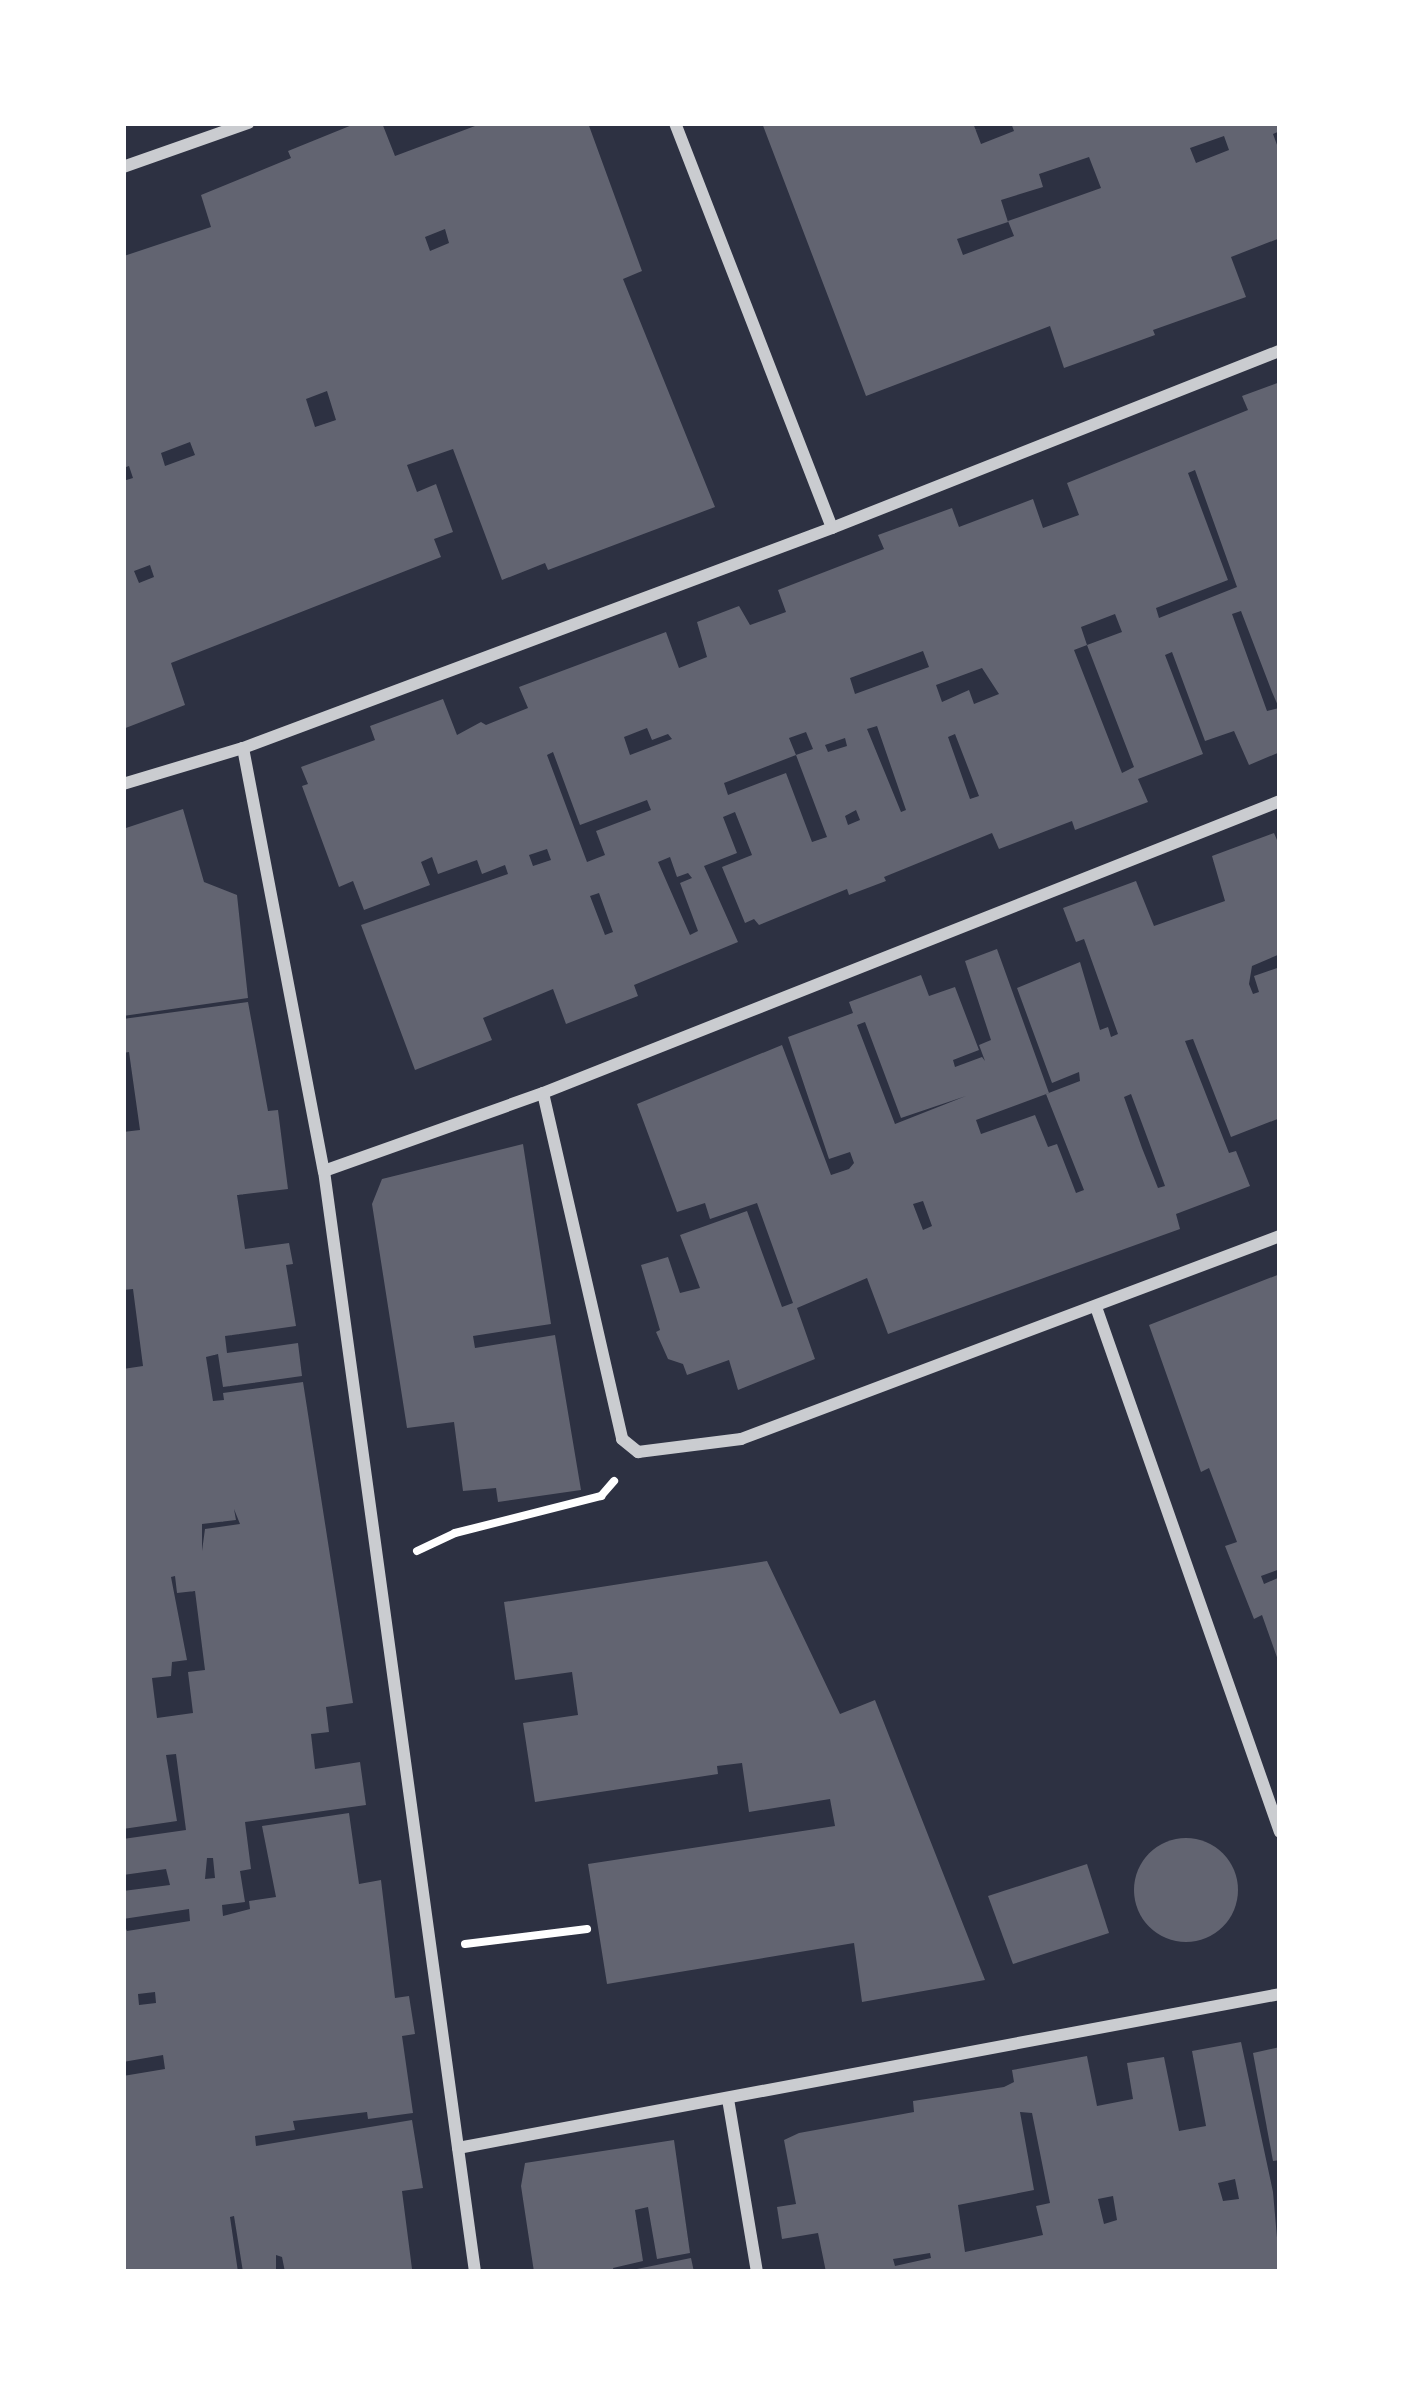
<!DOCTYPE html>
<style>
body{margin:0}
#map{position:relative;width:1403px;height:2395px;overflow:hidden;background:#2d3142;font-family:"Exo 2",sans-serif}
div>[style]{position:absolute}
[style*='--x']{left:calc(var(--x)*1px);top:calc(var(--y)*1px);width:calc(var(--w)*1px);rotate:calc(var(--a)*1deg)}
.building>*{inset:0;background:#626471}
.round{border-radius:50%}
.path>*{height:8px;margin:-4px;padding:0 4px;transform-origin:4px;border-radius:4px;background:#fff}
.minor>*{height:12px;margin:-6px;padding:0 6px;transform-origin:6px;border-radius:6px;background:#caccd0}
span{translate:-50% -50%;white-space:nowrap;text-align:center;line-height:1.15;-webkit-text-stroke:9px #fff;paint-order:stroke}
.frame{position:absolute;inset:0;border:126px solid #fff;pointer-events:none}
</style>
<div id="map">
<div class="building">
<div style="clip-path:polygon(evenodd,357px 123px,382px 123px,395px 156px,483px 123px,588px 123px,642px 271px,623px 279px,715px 507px,548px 570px,545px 563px,502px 580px,453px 449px,407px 465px,417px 492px,436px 484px,453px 532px,434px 539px,441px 557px,171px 663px,185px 705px,123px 729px,123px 481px,133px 478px,129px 466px,123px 468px,124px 256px,211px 227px,201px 195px,291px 158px,288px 151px,357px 123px,445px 229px,449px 243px,430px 251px,425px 237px,445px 229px,357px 123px,327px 391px,336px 420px,315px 427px,306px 399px,327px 391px,357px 123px,190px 442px,195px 455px,165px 466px,161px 453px,190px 442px,357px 123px,150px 565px,154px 577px,139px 583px,134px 571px,150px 565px)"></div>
<div style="clip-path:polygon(evenodd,762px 123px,973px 123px,981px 144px,1014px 131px,1011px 123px,1280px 123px,1280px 131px,1273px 134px,1280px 153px,1280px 238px,1231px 257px,1246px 297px,1153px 330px,1155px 335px,1064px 368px,1050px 326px,866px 396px,762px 123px,1224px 136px,1229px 150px,1196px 163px,1190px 148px,1224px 136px,762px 123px,1089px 157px,1101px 188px,1008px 221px,1014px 236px,963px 255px,957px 239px,1008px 222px,1001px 200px,1043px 187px,1039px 174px,1089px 157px)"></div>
<div style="clip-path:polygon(evenodd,1280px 382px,1280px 752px,1249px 765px,1234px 731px,1205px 741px,1172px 652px,1165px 655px,1203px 754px,1138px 779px,1148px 802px,1075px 830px,1072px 821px,999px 849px,992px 833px,884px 877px,886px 881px,849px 895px,847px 889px,759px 925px,754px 919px,745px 923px,722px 867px,752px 855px,735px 812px,723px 817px,737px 853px,704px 866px,738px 942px,634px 985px,638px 996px,566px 1024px,553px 989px,483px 1018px,492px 1040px,415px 1070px,361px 925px,508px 874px,505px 865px,482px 874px,477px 860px,438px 874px,432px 857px,421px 862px,430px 885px,364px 910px,353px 881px,339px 887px,302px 786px,308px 784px,301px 767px,375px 740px,370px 726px,443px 699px,457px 735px,481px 722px,486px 725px,528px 708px,519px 687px,666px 632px,679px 668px,707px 657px,697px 622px,739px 606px,750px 625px,786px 612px,778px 590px,884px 549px,878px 535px,952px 508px,959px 527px,1033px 499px,1043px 528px,1079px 515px,1067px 483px,1248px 410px,1242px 396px,1280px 382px,1195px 470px,1237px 587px,1159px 618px,1156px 608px,1228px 580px,1188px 473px,1195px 470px,1280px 382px,1241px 611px,1272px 692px,1279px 708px,1267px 711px,1232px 614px,1241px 611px,1280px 382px,1115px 614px,1122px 632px,1087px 645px,1134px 767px,1122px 773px,1074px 650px,1087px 645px,1081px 627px,1115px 614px,1280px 382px,923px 651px,929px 667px,855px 694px,850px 678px,923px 651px,1280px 382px,982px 668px,999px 694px,974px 704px,969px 690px,942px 702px,936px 685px,982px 668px,1280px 382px,877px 726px,906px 810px,901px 812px,867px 729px,877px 726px,1280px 382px,647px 728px,652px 740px,668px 734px,672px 739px,630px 755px,624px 737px,647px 728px,1280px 382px,806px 732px,813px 749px,796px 755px,827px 837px,812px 842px,786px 773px,728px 795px,724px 783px,796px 755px,789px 738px,806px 732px,1280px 382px,955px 734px,979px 796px,970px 799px,948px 737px,955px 734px,1280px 382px,845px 738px,847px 746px,828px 752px,825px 745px,845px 738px,1280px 382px,553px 752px,580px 825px,647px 800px,651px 810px,596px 831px,605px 855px,587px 862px,547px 755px,553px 752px,1280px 382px,856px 810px,860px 820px,848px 825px,845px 816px,856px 810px,1280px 382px,547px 849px,551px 860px,533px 866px,529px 855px,547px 849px,1280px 382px,670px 857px,677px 877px,688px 873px,692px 878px,680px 883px,698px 931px,690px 935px,658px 862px,670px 857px,1280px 382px,599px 893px,613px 932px,605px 935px,590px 896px,599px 893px)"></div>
<div style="clip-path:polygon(183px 809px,204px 882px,237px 895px,248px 998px,123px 1016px,123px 829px)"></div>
<div style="clip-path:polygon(evenodd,1274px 833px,1280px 847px,1280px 954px,1252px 966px,1249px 984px,1253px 994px,1259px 992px,1254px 976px,1280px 967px,1280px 1118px,1231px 1137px,1193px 1039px,1185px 1041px,1229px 1153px,1236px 1151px,1250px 1186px,1176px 1214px,1180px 1229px,888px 1334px,867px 1278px,797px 1308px,815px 1359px,738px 1390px,729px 1360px,687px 1375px,683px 1364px,668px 1359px,656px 1332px,660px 1330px,641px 1265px,668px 1257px,680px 1293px,700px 1288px,680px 1235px,747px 1211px,782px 1307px,793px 1303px,757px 1203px,710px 1219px,705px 1203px,677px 1212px,637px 1104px,782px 1045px,831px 1175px,849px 1169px,854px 1163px,850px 1152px,829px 1159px,788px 1037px,853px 1013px,849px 1002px,921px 975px,929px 996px,955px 987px,979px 1050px,953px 1060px,955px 1067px,982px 1057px,985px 1061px,979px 1045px,991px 1040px,965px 961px,997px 949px,1049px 1093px,976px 1120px,981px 1134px,1035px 1115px,1048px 1147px,1057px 1144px,1076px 1193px,1084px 1190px,1046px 1094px,1080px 1081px,1079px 1072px,1052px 1083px,1017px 988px,1080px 962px,1100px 1030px,1108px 1027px,1111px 1037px,1118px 1034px,1084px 939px,1076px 942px,1063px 908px,1136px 881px,1154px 926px,1225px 901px,1212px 856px,1274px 833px,865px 1022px,901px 1118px,966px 1096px,895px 1124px,857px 1025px,865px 1022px,1274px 833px,1131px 1094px,1150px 1145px,1165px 1186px,1158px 1188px,1142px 1148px,1124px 1097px,1131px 1094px,1274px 833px,923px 1201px,932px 1226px,923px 1230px,913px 1204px,923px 1201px)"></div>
<div style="clip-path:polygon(evenodd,248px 1002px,268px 1111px,278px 1110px,288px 1189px,237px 1195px,245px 1249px,289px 1243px,293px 1264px,286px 1265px,296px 1326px,225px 1336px,227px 1353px,298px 1343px,302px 1376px,223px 1387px,218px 1354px,206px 1357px,213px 1401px,224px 1400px,223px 1393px,303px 1382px,353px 1703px,326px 1707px,329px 1732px,311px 1734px,315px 1769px,360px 1762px,366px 1805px,245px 1822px,251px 1869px,240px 1871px,245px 1902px,222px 1905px,223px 1916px,250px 1909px,249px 1901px,276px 1897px,262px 1826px,349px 1813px,359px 1884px,381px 1880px,395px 1998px,409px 1996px,415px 2034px,402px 2036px,413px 2113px,368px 2119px,367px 2112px,293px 2121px,295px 2130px,255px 2136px,256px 2146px,412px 2120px,423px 2188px,402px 2191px,412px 2269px,407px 2272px,285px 2272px,282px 2257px,276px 2255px,276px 2272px,243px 2272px,234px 2216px,230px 2217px,238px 2272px,123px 2272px,123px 2076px,165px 2069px,163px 2055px,123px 2062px,123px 1923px,127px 1931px,190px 1921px,189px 1909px,123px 1919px,123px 1891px,170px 1885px,166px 1869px,123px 1875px,123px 1839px,186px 1830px,176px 1754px,166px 1755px,177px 1821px,123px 1829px,123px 1369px,143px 1366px,133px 1289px,123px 1290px,123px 1132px,140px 1130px,129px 1052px,123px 1053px,123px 1019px,248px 1002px,234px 1509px,240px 1524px,205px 1529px,202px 1551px,202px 1524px,236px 1520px,234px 1509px,248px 1002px,175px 1576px,177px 1593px,195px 1591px,205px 1670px,188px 1672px,193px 1713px,157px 1718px,152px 1678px,171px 1676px,172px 1662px,187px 1660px,171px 1577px,175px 1576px,248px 1002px,207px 1858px,213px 1858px,215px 1878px,205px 1879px,207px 1858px,248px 1002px,155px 1992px,156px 2003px,139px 2005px,138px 1994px,155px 1992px)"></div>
<div style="clip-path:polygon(523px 1144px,551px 1324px,473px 1336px,475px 1348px,555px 1335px,581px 1490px,498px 1502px,496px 1488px,463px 1491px,454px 1422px,407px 1428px,372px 1204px,382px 1179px)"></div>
<div style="clip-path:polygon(1280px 1274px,1280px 1569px,1261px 1576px,1264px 1584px,1280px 1577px,1279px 1663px,1262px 1615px,1254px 1619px,1225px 1546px,1237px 1542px,1209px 1468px,1201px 1472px,1149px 1325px)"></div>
<div style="clip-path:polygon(767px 1561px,840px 1714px,875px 1700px,985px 1980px,862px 2002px,854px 1943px,607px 1984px,588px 1864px,835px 1826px,830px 1799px,749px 1812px,742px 1763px,717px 1766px,718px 1774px,535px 1802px,523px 1723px,578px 1715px,572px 1672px,515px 1680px,504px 1602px)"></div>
<div class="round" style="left:1134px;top:1838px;width:104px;height:104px"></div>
<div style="clip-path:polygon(1087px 1864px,1109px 1933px,1013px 1964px,988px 1896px)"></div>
<div style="clip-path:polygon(evenodd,1241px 2042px,1273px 2192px,1280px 2272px,826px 2272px,818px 2233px,782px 2239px,777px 2207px,796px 2204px,784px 2140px,799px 2133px,914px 2112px,913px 2101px,1004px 2087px,1014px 2082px,1012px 2070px,1087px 2056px,1097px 2106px,1133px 2099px,1127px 2063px,1164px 2057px,1179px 2131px,1206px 2126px,1192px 2051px,1241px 2042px,1020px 2112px,1032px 2113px,1050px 2203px,1036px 2206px,1043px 2235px,965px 2252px,958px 2205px,1034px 2190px,1020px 2112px,1241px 2042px,1235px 2179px,1239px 2199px,1223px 2201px,1218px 2183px,1235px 2179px,1241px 2042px,1113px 2196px,1117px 2220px,1104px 2224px,1098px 2199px,1113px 2196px,1241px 2042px,930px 2253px,931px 2258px,895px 2266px,893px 2259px,930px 2253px)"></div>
<div style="clip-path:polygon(1280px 2047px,1280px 2160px,1273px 2161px,1253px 2053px)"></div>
<div style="clip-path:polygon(674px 2140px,690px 2253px,657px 2259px,648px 2207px,635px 2210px,643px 2261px,613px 2268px,614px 2272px,534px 2272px,521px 2186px,525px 2163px)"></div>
<div style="clip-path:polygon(691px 2258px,694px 2272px,633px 2272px,632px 2270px)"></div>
</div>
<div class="path">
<div style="--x:417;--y:1551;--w:42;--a:-25.3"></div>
<div style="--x:455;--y:1533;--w:151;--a:-14.2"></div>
<div style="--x:601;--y:1496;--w:20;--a:-49"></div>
<div style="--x:465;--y:1944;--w:123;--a:-7"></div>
</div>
<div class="minor">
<div style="--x:675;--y:123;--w:434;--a:68.8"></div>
<div style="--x:123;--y:167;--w:133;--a:-19.4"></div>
<div style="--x:243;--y:748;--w:431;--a:79.2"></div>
<div style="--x:324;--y:1171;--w:1111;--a:82.19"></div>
<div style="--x:123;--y:784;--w:125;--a:-16.7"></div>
<div style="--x:243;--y:748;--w:629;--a:-20.48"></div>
<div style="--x:832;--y:528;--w:482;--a:-21.6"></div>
<div style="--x:543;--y:1093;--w:355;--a:77.1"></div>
<div style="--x:622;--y:1439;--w:21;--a:39"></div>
<div style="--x:638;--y:1452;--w:104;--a:-7.2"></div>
<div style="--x:741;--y:1439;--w:576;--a:-20.64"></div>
<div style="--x:324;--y:1171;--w:232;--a:-19.6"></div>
<div style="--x:543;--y:1093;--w:793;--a:-21.61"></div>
<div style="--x:1096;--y:1307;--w:556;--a:70.69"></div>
<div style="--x:728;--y:2099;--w:175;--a:80.5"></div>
<div style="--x:458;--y:2148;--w:836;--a:-10.61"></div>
</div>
<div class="frame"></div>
</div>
